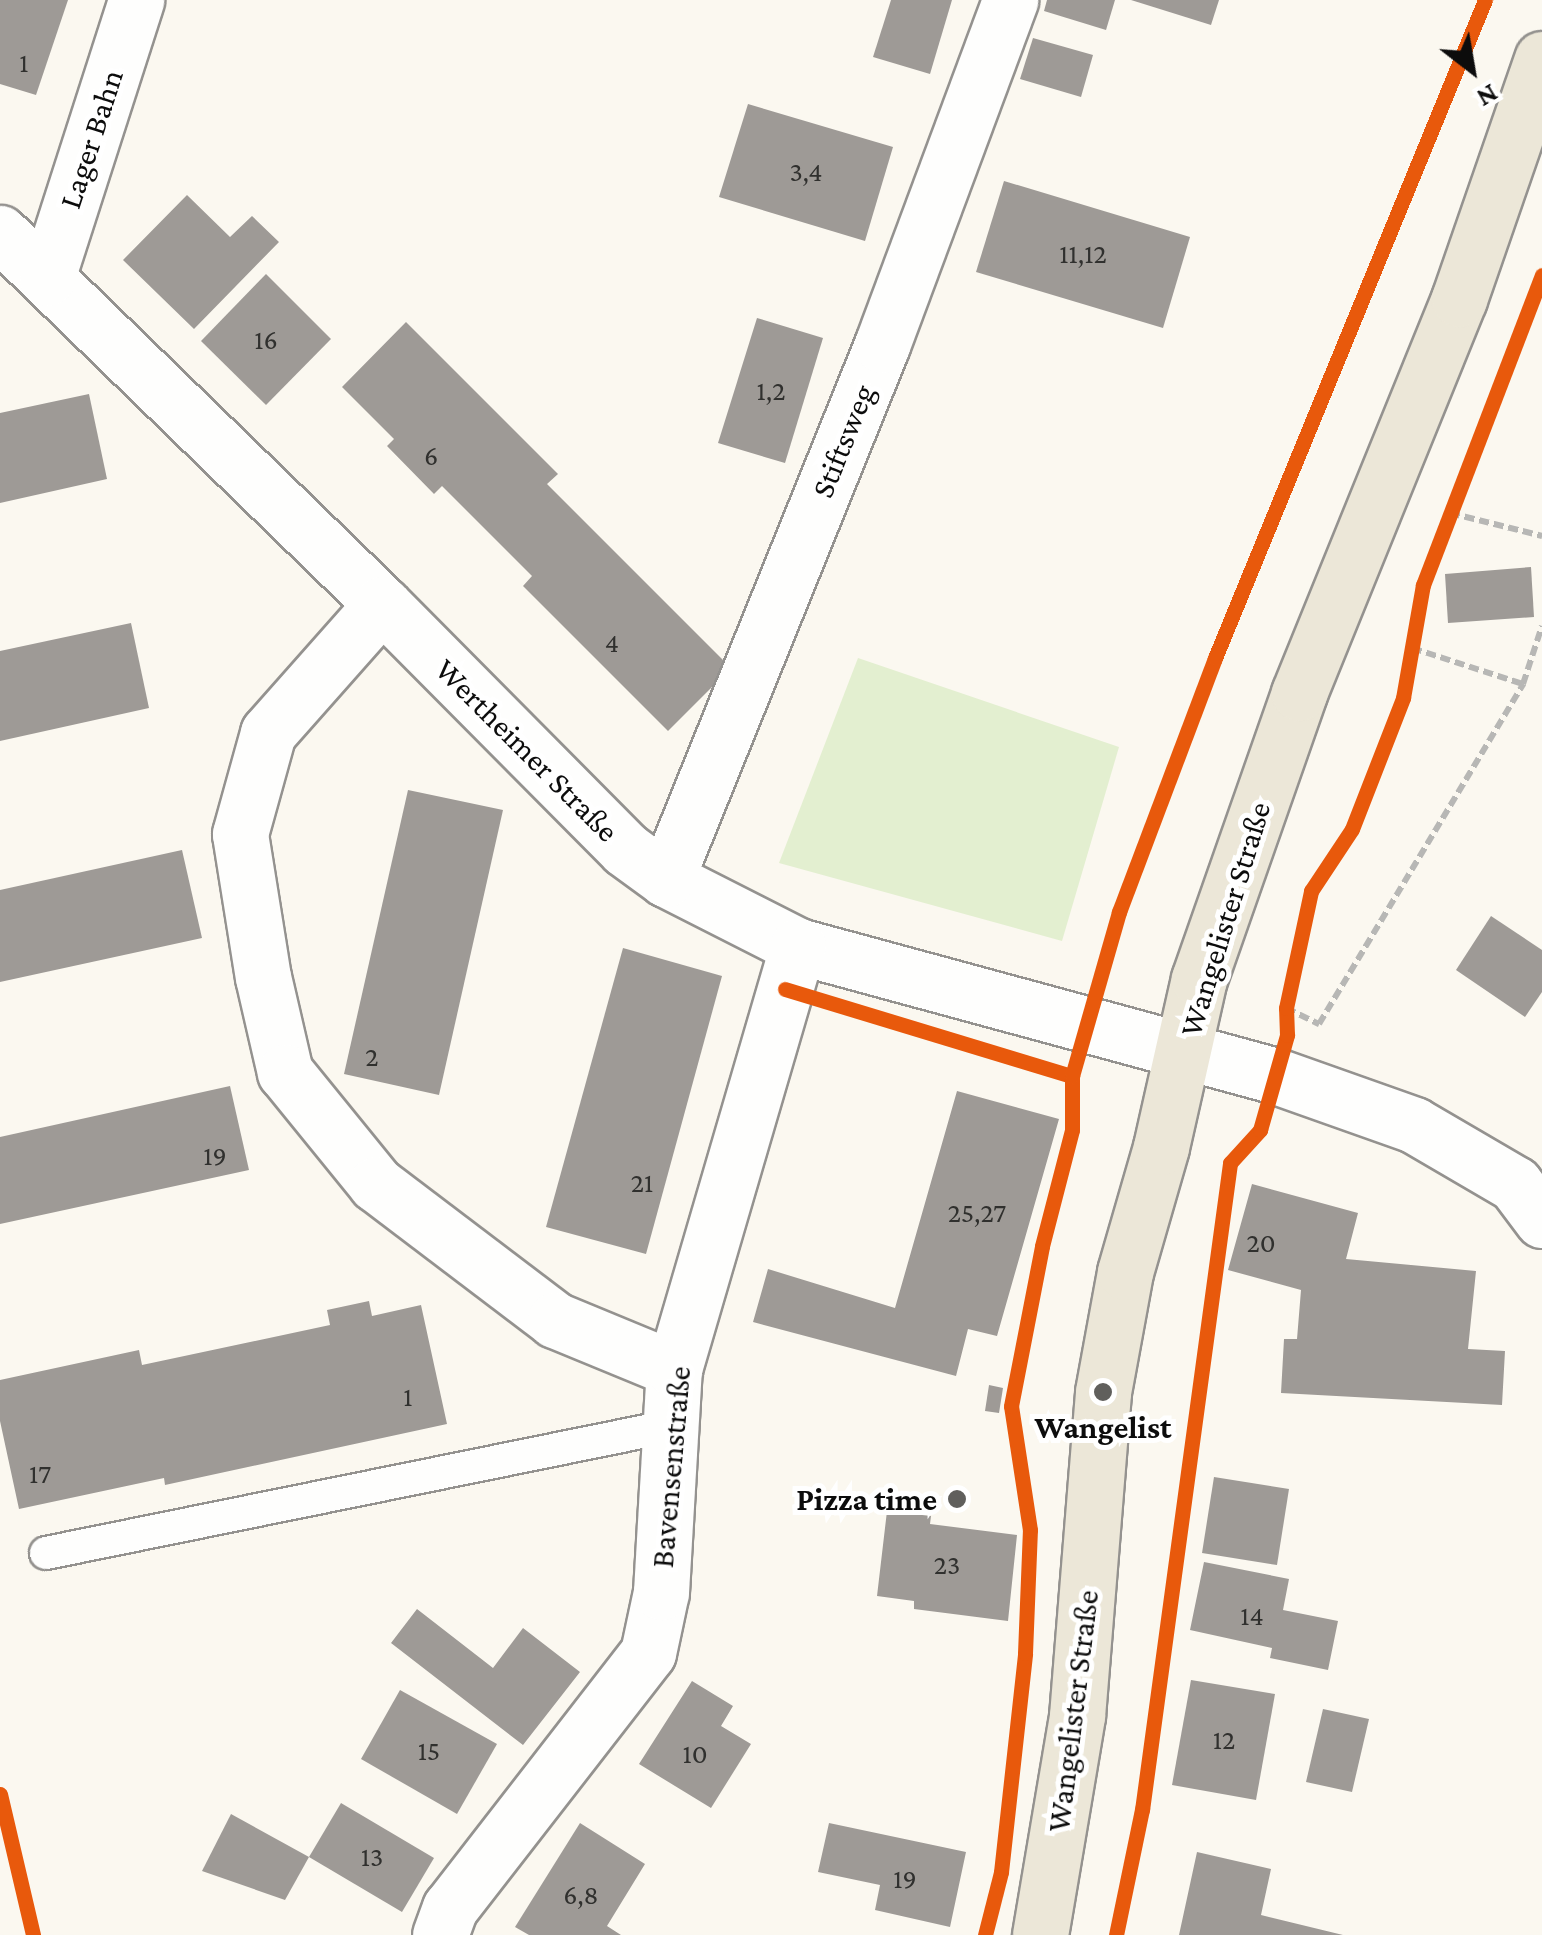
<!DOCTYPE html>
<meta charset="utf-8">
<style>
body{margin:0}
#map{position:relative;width:1542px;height:1935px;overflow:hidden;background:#fbf8f0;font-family:"Crimson Pro",serif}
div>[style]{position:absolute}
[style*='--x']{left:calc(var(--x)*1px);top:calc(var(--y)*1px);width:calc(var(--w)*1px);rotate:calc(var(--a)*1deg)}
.green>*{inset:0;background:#e3efd0}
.building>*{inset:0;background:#9e9a96}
.path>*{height:6px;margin-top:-3px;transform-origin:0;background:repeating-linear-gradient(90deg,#b7b7b5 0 10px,transparent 0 15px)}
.roads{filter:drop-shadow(2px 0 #94928f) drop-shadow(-2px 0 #94928f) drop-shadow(0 2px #94928f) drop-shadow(0 -2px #94928f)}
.lane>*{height:32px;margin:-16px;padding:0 16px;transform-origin:16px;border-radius:16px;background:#fefefd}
.street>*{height:55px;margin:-27.5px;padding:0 27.5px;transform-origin:27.5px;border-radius:27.5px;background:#fefefd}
.primary>*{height:55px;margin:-27.5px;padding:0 27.5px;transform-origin:27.5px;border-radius:27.5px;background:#ece7d8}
.cycleway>*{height:15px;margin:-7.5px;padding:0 7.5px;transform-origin:7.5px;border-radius:7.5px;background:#e8590c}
.dots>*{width:28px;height:28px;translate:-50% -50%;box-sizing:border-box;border:5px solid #fff;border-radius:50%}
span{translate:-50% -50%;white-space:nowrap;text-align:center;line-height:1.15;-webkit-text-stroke:10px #fff;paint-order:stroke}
.number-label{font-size:28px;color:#30302e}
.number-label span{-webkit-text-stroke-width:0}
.street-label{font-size:32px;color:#0c0c0c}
.poi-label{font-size:32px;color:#0c0c0c;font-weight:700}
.right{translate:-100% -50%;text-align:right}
.north{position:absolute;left:1422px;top:20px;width:100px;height:100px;-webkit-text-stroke:8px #fff;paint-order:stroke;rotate:149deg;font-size:28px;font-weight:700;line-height:40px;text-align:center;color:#0c0c0c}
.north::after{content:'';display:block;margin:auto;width:35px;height:45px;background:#0c0c0c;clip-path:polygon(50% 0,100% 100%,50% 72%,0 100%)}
</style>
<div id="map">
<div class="green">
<div style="clip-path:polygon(858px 658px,1119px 747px,1062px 941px,779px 863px)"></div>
</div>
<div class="building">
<div style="clip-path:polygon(0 0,68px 0,36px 95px,0 84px)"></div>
<div style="clip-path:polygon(891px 0,952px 0,930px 74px,873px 57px)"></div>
<div style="clip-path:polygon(1047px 0,1115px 0,1106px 30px,1044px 11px)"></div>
<div style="clip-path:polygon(1131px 0,1219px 0,1211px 25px)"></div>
<div style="clip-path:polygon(1033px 38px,1093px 55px,1081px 97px,1020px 79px)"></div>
<div style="clip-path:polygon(748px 104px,893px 147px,865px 241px,719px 197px)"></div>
<div style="clip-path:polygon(1004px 181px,1190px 237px,1163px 328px,976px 272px)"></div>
<div style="clip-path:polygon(187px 195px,230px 237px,252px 216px,279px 242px,194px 329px,123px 260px)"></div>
<div style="clip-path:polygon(266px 274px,331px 339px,266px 405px,201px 341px)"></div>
<div style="clip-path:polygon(757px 318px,823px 338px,785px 463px,718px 443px)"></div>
<div style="clip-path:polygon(406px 322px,558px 474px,547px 484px,731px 668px,668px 731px,523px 586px,532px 576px,442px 486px,434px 494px,387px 446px,394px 439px,342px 387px)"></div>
<div style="clip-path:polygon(89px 394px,107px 479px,0 503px,0 413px)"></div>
<div style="clip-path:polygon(1531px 567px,1534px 617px,1448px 623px,1445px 574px)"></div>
<div style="clip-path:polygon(131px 623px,149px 708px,0 741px,0 651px)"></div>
<div style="clip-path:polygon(408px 790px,503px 810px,439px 1095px,344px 1074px)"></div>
<div style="clip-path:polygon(182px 850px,202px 938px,0 982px,0 890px)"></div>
<div style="clip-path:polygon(1491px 916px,1542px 950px,1542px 992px,1525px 1017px,1456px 970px)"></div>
<div style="clip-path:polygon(623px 948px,722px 976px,646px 1254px,546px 1227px)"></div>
<div style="clip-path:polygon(230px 1086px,249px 1170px,0 1224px,0 1137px)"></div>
<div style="clip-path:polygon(957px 1091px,1059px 1119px,997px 1336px,968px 1329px,956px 1376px,753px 1322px,768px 1269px,895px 1308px)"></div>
<div style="clip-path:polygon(1252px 1184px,1358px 1213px,1346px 1259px,1476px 1271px,1468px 1349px,1505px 1351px,1502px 1405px,1281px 1393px,1284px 1339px,1297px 1339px,1301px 1290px,1228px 1270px)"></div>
<div style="clip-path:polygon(369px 1301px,372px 1316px,421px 1305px,447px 1424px,165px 1485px,164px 1478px,19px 1509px,0 1421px,0 1380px,139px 1350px,142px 1365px,330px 1325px,327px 1310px)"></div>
<div style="clip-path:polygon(989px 1385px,1003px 1388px,999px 1413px,985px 1411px)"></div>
<div style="clip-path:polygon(1214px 1477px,1289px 1489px,1277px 1565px,1202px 1553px)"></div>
<div style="clip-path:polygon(887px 1511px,931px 1516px,930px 1524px,1017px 1535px,1008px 1621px,914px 1609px,914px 1601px,877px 1596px)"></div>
<div style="clip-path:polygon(1204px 1562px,1289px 1579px,1283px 1610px,1338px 1621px,1328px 1670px,1270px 1658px,1272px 1648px,1190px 1630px)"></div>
<div style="clip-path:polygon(417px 1609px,493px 1668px,523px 1628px,580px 1672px,523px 1745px,391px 1643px)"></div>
<div style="clip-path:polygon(1191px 1680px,1275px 1694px,1256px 1800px,1172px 1785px)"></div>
<div style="clip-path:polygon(692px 1681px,733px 1706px,721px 1726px,751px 1744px,711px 1808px,639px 1764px)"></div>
<div style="clip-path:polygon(400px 1690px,497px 1744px,457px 1814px,361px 1759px)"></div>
<div style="clip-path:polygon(1323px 1709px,1369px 1719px,1352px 1792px,1306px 1782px)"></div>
<div style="clip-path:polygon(341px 1803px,434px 1858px,402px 1912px,309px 1857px)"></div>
<div style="clip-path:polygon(231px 1814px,309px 1857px,285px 1900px,202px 1871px)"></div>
<div style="clip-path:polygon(580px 1823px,645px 1864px,607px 1926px,621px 1935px,529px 1935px,515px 1927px)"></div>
<div style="clip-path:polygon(829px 1823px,966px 1852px,950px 1927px,875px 1910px,880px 1885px,818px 1872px)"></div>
<div style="clip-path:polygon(1197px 1852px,1271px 1869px,1261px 1915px,1343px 1935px,1179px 1935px)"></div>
</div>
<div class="path">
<div style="--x:1450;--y:513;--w:95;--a:14"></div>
<div style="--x:1412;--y:648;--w:117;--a:18"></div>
<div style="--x:1286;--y:1008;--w:37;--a:26"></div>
<div style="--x:1319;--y:1024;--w:397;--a:-59"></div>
<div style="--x:1523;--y:684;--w:61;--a:-71.9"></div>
</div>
<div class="roads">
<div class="lane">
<div style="--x:46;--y:1553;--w:638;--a:-11.49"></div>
</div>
<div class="street">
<div style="--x:0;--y:233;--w:533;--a:44.16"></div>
<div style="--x:382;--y:604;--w:345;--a:45.2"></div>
<div style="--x:625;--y:849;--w:51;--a:36.2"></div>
<div style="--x:666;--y:879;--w:148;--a:26.9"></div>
<div style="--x:798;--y:946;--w:495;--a:15.2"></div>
<div style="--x:1276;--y:1076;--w:146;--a:19.5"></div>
<div style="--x:1414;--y:1125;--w:117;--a:30.3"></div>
<div style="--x:1515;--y:1184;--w:45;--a:53.1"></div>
<div style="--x:47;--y:278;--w:292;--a:-72.2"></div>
<div style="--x:382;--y:604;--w:172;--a:131.5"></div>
<div style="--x:268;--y:733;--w:105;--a:105.5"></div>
<div style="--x:240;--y:834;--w:145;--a:80.9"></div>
<div style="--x:263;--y:977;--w:98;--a:77"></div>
<div style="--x:285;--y:1072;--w:144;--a:50.9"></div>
<div style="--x:376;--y:1184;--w:225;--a:37.2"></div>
<div style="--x:555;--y:1320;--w:129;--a:22.4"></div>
<div style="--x:666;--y:879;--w:576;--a:-67.98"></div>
<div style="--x:882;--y:345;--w:368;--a:-69.6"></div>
<div style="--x:440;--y:1935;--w:29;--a:-70"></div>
<div style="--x:450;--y:1908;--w:323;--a:-52.2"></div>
<div style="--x:648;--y:1653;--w:62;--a:-78"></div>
<div style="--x:661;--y:1592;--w:223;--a:-86.7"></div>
<div style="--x:674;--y:1369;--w:441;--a:-73.7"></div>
</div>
<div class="primary">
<div style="--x:1040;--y:1935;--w:222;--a:-80.4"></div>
<div style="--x:1077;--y:1716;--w:325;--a:-85.4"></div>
<div style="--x:1103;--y:1392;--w:122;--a:-79.6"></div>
<div style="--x:1125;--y:1272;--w:130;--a:-73.9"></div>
<div style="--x:1161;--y:1147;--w:172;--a:-77.3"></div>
<div style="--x:1199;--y:979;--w:303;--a:-70.7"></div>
<div style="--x:1299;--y:693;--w:425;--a:-67.9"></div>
<div style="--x:1459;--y:299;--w:254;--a:-70.9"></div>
</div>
</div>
<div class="cycleway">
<div style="--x:785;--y:989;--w:300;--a:16.9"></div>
<div style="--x:0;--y:1794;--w:145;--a:76.8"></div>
<div style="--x:985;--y:1935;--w:65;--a:-75.7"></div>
<div style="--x:1001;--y:1872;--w:220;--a:-83.7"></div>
<div style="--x:1025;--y:1653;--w:123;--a:-87.7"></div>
<div style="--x:1030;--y:1530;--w:125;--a:-98.7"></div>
<div style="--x:1011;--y:1406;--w:163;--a:-79"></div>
<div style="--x:1042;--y:1246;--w:120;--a:-75.5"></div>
<div style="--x:1072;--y:1130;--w:54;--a:-90"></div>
<div style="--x:1072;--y:1076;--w:171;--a:-74"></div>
<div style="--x:1119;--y:912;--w:272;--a:-69.3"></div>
<div style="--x:1215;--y:658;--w:711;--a:-67.69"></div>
<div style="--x:1116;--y:1935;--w:128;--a:-78.3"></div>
<div style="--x:1142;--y:1810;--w:653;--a:-82.25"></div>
<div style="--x:1230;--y:1163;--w:45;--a:-47.7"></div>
<div style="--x:1260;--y:1130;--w:99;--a:-74.1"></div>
<div style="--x:1287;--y:1035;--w:27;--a:-92"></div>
<div style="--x:1286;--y:1008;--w:120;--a:-77.9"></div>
<div style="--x:1311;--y:891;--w:74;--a:-56.5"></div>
<div style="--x:1352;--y:829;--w:141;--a:-68.7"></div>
<div style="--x:1403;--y:698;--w:115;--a:-80"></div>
<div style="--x:1423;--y:585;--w:332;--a:-69"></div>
</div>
<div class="dots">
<div style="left:1103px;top:1392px;background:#605f5c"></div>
<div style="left:957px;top:1499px;background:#605f5c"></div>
</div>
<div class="number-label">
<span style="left:24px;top:63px">1</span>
<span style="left:806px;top:172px">3,4</span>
<span style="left:1083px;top:254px">11,12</span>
<span style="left:266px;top:340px">16</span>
<span style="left:771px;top:391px">1,2</span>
<span style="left:431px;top:456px">6</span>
<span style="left:612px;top:643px">4</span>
<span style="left:372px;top:1057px">2</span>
<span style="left:215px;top:1156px">19</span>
<span style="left:642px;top:1183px">21</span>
<span style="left:977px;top:1213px">25,27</span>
<span style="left:1261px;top:1243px">20</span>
<span style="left:408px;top:1397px">1</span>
<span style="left:40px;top:1474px">17</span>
<span style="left:947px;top:1565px">23</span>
<span style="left:1252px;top:1616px">14</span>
<span style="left:1224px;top:1740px">12</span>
<span style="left:429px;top:1751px">15</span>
<span style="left:695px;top:1754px">10</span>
<span style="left:372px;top:1857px">13</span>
<span style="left:905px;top:1879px">19</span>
<span style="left:581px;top:1895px">6,8</span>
</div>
<div class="street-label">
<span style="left:91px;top:139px;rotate:-72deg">Lager Bahn</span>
<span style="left:843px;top:441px;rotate:-68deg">Stiftsweg</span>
<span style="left:527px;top:750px;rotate:45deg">Wertheimer Straße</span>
<span style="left:1225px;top:919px;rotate:-73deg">Wangelister Straße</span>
<span style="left:671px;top:1467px;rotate:-85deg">Bavensenstraße</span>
<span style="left:1073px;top:1711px;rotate:-83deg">Wangelister Straße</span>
</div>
<div class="poi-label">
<span style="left:1103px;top:1427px">Wangelist</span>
<span class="right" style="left:937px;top:1499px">Pizza time</span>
</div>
<div class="north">N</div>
</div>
